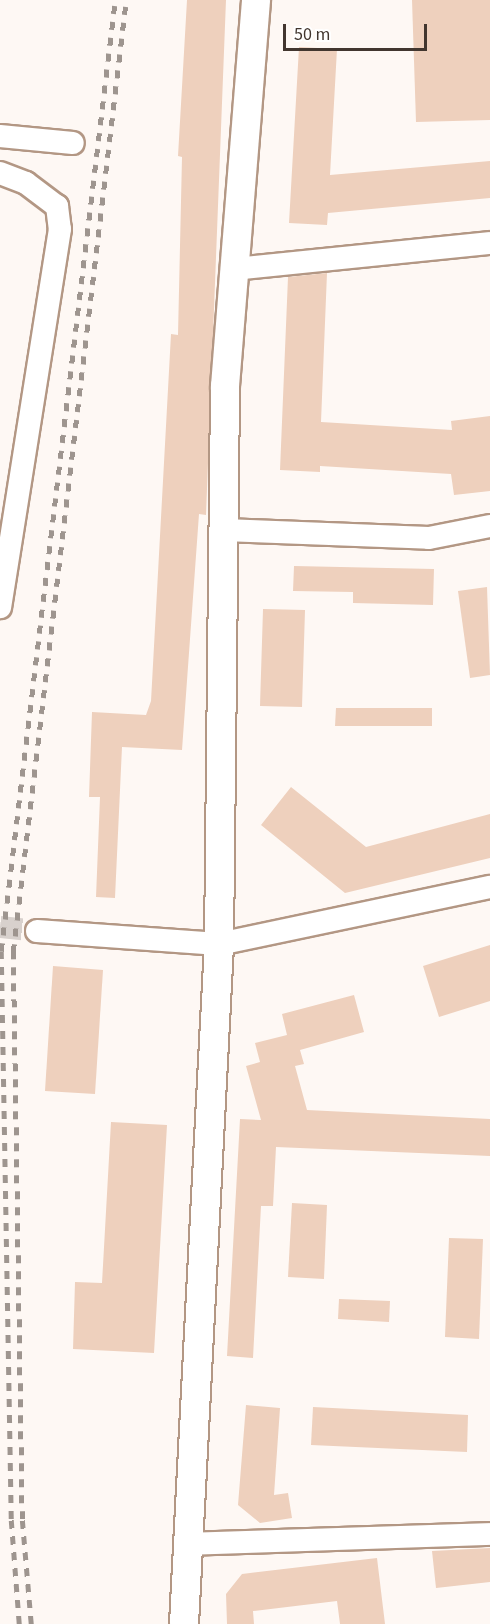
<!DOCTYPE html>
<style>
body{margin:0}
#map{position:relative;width:490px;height:1624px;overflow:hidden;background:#fef8f4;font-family:"Source Sans 3",sans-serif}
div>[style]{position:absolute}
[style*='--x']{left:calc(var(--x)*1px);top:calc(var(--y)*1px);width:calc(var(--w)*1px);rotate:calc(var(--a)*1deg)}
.building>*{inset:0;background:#eed0bd}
.minor-tunnel>*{height:22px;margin-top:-11px;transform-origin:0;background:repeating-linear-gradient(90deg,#d8d1cd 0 22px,transparent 0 33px)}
.roads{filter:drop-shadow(2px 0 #b39784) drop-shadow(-2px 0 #b39784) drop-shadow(0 2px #b39784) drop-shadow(0 -2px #b39784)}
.minor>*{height:22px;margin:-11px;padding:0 11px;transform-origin:11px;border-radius:11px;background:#fff}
.major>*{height:28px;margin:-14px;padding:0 14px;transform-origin:14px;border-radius:14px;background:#fff}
.rail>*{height:4.5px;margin-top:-2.25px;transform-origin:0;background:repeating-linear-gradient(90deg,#9e958f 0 8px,transparent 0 16px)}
span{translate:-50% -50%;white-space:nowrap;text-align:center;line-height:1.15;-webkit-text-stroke:6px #fff;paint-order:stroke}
.scale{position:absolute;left:283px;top:24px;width:144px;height:27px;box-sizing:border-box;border:3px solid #42362f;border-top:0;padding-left:8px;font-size:18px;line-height:21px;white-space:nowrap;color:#42362f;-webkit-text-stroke:4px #fff;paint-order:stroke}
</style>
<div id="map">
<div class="building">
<div style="clip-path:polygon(187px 0,226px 0,206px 515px,199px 514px,182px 750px,122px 747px,115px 898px,96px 897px,100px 797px,89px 797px,92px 712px,146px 715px,151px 701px,171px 334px,178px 335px,182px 157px,178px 156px)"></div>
<div style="clip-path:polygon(412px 0,490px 0,490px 120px,416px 122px)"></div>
<div style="clip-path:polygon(299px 47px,337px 49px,330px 175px,490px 161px,490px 198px,328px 213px,327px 225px,289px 223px)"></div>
<div style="clip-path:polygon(327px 273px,321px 422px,452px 430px,451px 421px,490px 416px,490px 491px,454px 495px,451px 474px,320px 466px,320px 472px,280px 470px,288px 277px)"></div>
<div style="clip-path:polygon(294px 566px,434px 569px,433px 605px,353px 603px,353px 592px,293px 591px)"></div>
<div style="clip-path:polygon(487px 587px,490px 675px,470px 678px,458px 591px)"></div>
<div style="clip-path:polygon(263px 609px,305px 610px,302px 707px,260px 706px)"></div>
<div style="clip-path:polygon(336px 708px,432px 708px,432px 726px,335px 726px)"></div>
<div style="clip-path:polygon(291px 787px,366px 847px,490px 814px,490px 858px,345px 893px,261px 825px)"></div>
<div style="clip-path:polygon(490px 945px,490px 1001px,439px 1017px,423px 966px)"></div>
<div style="clip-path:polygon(53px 966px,103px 970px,95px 1094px,45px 1091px)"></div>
<div style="clip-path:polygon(354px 995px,364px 1032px,300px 1050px,304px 1064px,295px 1066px,307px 1110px,490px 1119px,490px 1156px,276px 1147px,273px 1206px,261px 1206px,253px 1358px,227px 1356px,240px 1119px,261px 1120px,246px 1066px,260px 1062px,255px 1043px,287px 1035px,282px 1014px)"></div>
<div style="clip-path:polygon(111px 1122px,167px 1125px,154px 1353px,73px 1349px,75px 1282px,102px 1283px)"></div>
<div style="clip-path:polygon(292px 1203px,327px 1205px,324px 1279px,288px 1277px)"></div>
<div style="clip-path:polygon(449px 1238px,483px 1239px,479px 1339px,445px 1337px)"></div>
<div style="clip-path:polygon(339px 1299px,390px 1301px,389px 1322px,338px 1319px)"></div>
<div style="clip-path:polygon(246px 1405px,280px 1408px,274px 1495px,288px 1493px,292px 1518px,260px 1523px,238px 1505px)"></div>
<div style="clip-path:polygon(313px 1407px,468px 1415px,467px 1452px,311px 1445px)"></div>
<div style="clip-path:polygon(490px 1548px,490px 1582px,436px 1588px,432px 1551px)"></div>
<div style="clip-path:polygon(377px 1558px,385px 1624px,340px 1624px,337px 1601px,253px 1611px,254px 1624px,227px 1624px,226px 1594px,242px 1574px)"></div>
</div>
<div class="minor-tunnel">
<div style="--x:0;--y:927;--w:37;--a:6"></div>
</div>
<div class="roads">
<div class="minor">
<div style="--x:0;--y:136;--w:73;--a:5.5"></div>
<div style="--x:0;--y:173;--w:28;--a:21"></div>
<div style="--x:26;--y:183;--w:39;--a:37"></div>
<div style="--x:57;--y:206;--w:23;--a:83"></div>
<div style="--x:60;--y:229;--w:383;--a:99"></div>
<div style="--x:234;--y:269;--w:257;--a:-5.8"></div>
<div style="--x:224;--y:530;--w:205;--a:2.2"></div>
<div style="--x:429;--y:538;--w:62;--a:-11.1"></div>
<div style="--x:37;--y:931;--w:182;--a:4.1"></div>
<div style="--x:219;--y:944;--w:277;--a:-11.9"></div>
<div style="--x:188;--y:1544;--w:302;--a:-1.9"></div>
</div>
<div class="major">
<div style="--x:184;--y:1624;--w:681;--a:-87.05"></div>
<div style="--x:219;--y:944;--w:558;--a:-89.38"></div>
<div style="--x:225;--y:386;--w:387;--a:-85.4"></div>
</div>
</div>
<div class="rail">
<div style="--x:19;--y:1624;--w:105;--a:-94.4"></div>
<div style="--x:11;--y:1519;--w:568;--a:-91.01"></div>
<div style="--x:1;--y:951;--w:958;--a:-83.16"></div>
<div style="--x:31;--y:1624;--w:105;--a:-94.9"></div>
<div style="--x:22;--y:1519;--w:567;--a:-90.91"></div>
<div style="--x:13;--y:952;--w:959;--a:-83.23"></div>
</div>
<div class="scale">50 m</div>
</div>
